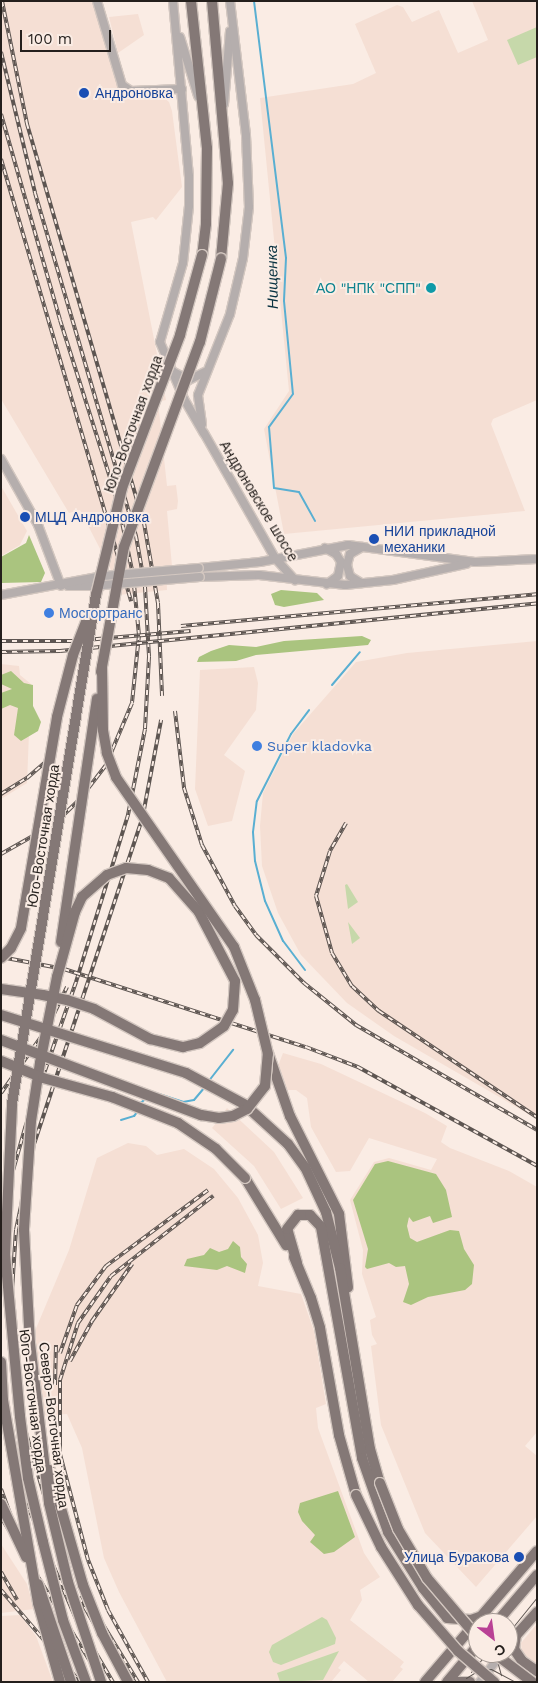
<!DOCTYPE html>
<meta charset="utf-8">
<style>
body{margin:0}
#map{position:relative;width:538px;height:1683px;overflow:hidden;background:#faece4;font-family:"Work Sans",sans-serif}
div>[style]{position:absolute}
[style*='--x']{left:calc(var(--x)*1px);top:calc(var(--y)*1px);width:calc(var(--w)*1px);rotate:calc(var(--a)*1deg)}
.built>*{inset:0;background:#f5dfd4}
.green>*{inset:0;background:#c6d8aa}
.forest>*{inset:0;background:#aac47f}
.stream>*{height:2px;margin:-1px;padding:0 1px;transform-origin:1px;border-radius:1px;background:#59afd2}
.roads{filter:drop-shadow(1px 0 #d3c7c0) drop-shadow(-1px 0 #d3c7c0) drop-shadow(0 1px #d3c7c0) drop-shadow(0 -1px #d3c7c0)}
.minor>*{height:8px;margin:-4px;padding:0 4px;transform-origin:4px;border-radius:4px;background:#b5aead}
.major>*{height:10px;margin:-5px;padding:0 5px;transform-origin:5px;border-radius:5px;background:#847876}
.tram>*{height:1px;margin:-0.5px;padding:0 0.5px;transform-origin:0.5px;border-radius:0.5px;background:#5d5551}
.rail>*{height:4px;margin-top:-2px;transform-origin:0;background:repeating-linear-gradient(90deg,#faece4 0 5.5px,#5d5551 0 11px);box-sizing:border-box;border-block:1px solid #5d5551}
.bridges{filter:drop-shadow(1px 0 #d3c7c0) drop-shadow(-1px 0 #d3c7c0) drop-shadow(0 1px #d3c7c0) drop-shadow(0 -1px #d3c7c0)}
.minor-bridge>*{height:8px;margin:-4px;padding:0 4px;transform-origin:4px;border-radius:4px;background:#b5aead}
.major-bridge>*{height:10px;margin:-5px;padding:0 5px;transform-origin:5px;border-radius:5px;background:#847876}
.dots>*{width:14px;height:14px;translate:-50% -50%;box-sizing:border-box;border:2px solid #faece4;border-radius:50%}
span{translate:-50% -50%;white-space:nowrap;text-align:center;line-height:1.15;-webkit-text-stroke:4px #faece4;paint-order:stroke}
.transit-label{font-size:14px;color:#164399}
.left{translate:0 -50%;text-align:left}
.right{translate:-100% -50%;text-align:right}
.culture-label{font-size:14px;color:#0d838f}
.street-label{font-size:14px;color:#241f1c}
.shop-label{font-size:14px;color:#366cbe}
.water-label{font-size:15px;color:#093241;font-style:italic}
.frame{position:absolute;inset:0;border:2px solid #241f1c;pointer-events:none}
.north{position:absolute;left:468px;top:1613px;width:50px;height:50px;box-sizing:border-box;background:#faece4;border:1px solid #a49a94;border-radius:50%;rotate:150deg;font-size:14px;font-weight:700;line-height:20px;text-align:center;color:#241f1c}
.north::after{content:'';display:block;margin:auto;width:18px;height:22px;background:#b94195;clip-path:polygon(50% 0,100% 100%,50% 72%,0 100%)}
.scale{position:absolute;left:20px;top:30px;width:91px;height:22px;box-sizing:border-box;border:2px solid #241f1c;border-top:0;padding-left:6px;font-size:15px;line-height:18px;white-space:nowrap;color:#241f1c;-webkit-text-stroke:4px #faece4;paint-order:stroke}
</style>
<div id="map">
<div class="built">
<div style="clip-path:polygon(1px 1px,93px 1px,120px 89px,133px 98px,163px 97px,169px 102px,172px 111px,182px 187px,156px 220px,153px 217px,131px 222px,166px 400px,158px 402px,167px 486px,176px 485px,178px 501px,177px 509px,167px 511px,172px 566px,166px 567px,167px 590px,118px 595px,112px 572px,80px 510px,69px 513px,1px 399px)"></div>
<div style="clip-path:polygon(472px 1px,537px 1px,537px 400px,493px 419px,491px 424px,525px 511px,284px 534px,264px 429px,289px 391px,260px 98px,353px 84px,376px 73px,355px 24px,397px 5px,403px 7px,412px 22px,439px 10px,458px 53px,488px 40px)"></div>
<div style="clip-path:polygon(138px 14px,144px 35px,118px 53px,109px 17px)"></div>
<div style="clip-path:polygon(1px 486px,27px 531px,20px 545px,1px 556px)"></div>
<div style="clip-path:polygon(537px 641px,537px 1119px,394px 1036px,347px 1003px,301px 955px,278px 913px,262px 866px,260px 826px,263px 793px,293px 734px,356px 662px,407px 653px)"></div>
<div style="clip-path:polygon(1px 664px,19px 666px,20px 675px,31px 684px,27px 783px,1px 799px)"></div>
<div style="clip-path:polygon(254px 667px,258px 683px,256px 710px,224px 755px,245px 771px,232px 821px,208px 826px,195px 789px,200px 670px)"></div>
<div style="clip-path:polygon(283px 1053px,321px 1064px,425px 1113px,447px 1126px,441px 1142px,450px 1148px,509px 1171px,537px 1187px,537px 1432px,525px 1446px,537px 1456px,537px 1516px,476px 1587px,425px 1533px,381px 1425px,371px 1346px,377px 1344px,372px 1335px,370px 1320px,376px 1317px,362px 1274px,363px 1250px,350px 1200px,374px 1162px,389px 1158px,431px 1170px,437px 1159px,369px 1138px,350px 1171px,336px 1172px,311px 1127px,307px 1098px,296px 1090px,284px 1090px,272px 1082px)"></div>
<div style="clip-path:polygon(227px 1108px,274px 1152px,303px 1198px,281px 1209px,254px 1166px,212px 1128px,217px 1122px,212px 1118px,216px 1112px,221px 1116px)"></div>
<div style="clip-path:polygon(128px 1143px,146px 1146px,157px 1155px,184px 1149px,214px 1169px,238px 1198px,258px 1235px,263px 1263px,258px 1286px,301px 1294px,314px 1331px,326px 1404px,316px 1408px,318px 1428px,364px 1553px,380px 1577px,360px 1590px,362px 1600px,350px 1620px,404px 1662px,400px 1667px,403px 1669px,392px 1682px,369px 1682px,344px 1661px,338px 1668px,341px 1670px,331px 1682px,167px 1682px,119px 1592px,104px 1558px,82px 1448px,67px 1414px,37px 1416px,32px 1338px,69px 1250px,97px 1158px)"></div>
<div style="clip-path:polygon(1px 1544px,27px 1584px,34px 1609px,1px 1613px)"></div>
<div style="clip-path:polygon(20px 1615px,36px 1636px,53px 1682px,1px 1682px,1px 1616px)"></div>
<div style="clip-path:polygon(537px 1624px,537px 1664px,522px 1653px,521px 1643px)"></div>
</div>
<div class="green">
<div style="clip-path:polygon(537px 27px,537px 57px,518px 65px,507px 40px)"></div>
<div style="clip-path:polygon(347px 884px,358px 902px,348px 909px,345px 885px)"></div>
<div style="clip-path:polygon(348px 922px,360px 938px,352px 944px)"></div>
<div style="clip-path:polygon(322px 1617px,327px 1620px,336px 1638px,335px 1644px,281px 1665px,273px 1662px,269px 1652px,272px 1645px)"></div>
<div style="clip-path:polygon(339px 1651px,323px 1680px,280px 1682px,277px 1673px)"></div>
</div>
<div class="forest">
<div style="clip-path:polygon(29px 535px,45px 573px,41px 582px,1px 583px,1px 557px,26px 543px)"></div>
<div style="clip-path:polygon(281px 590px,317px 593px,324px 600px,284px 607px,275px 605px,271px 594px)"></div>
<div style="clip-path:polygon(362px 636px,371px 640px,368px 645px,256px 655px,236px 661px,197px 662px,199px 657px,211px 651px,229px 645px,256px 647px,284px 641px)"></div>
<div style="clip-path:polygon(11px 671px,24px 683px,33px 685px,33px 706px,41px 722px,38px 731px,21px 741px,14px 735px,18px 708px,10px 705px,1px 709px,1px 693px,12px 689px,1px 684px,1px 675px)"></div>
<div style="clip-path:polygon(388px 1161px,436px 1174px,446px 1190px,452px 1217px,433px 1223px,430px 1216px,413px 1222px,409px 1217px,407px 1226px,410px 1238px,417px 1242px,450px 1230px,459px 1231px,464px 1249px,474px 1265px,472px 1284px,465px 1290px,428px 1297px,411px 1305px,403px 1302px,409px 1284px,405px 1266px,396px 1267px,389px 1263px,367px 1269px,365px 1267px,368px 1249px,353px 1200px,375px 1164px)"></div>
<div style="clip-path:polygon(233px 1241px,240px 1247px,241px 1257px,247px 1264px,245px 1273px,227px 1266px,217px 1270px,184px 1266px,187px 1259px,204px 1255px,210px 1248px,219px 1252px,228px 1249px)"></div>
<div style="clip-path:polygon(338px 1491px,355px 1537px,334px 1552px,324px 1554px,310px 1542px,315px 1535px,302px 1521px,298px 1512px,300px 1503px)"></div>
</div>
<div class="stream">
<div style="--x:254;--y:1;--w:259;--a:82.9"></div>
<div style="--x:286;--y:258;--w:43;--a:92.7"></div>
<div style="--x:284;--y:301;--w:93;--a:84.5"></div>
<div style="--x:293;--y:394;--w:41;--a:126"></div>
<div style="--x:269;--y:427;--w:61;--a:85.3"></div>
<div style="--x:274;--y:488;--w:25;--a:9"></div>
<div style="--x:299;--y:492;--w:33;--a:61"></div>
<div style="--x:332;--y:685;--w:43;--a:-49.7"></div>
<div style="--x:305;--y:970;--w:36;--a:-127"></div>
<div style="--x:283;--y:941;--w:44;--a:-114.2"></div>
<div style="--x:265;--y:901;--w:41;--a:-104"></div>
<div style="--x:255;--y:861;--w:29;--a:-94"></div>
<div style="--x:253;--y:832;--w:31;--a:-83"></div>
<div style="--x:257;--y:801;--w:75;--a:-63.1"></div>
<div style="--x:291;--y:734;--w:30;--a:-53"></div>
<div style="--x:208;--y:1082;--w:41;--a:-52"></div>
<div style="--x:159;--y:1094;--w:25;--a:18"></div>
<div style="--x:183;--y:1102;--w:11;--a:-10"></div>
<div style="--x:194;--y:1100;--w:16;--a:-50"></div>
<div style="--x:139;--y:1104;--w:10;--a:-37"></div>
<div style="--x:121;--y:1120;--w:14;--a:-17"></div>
<div style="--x:134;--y:1116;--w:6;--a:-51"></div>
</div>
<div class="roads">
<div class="minor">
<div style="--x:97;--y:1;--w:88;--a:73.4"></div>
<div style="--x:122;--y:85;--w:11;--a:34"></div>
<div style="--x:131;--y:91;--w:51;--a:-2.2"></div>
<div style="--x:173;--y:1;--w:176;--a:84.8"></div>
<div style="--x:189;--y:176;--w:30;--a:90"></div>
<div style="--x:189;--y:206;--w:57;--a:96"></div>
<div style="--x:183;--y:263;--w:82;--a:106.2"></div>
<div style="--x:160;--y:342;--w:62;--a:67.2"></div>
<div style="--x:184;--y:399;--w:39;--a:60"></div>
<div style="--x:204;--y:433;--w:144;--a:60.4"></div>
<div style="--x:275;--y:558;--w:30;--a:48"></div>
<div style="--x:180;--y:37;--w:62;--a:73"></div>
<div style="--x:224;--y:104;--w:73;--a:-85.3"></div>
<div style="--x:172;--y:371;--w:19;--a:28"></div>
<div style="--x:189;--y:380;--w:18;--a:-27"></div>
<div style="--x:202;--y:424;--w:29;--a:-98"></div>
<div style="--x:198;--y:395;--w:87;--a:-68.4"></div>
<div style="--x:230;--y:314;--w:57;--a:-76.9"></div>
<div style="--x:243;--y:258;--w:51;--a:-83.3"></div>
<div style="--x:249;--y:207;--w:72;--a:-92.4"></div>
<div style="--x:246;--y:135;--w:135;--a:-96.8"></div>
<div style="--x:1;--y:459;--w:76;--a:60.7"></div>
<div style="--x:38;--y:525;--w:65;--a:69.3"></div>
<div style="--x:325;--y:548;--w:13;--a:29"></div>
<div style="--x:336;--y:554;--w:9;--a:58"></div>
<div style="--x:341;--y:562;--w:14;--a:102"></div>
<div style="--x:338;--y:576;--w:14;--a:144"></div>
<div style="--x:199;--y:568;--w:61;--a:-5.6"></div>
<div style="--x:260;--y:562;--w:90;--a:-10.9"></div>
<div style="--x:348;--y:545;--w:128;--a:7.6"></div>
<div style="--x:475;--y:562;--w:62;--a:-2.8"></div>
<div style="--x:200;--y:577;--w:59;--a:-1.9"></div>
<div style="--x:259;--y:575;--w:87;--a:6.6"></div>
<div style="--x:345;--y:585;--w:48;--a:-5.9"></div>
<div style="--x:393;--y:580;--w:75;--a:-12.4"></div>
<div style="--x:361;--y:583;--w:13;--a:-148"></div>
<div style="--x:350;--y:576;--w:11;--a:-105"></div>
<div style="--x:347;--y:565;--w:11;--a:-75"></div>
<div style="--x:350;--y:554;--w:14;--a:-30"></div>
<div style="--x:68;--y:586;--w:33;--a:0"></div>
<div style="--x:1;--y:595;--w:104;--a:-10.6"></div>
<div style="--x:480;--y:1682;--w:35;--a:-53"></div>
</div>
<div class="major">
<div style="--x:191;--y:1;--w:148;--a:83.8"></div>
<div style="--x:207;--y:148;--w:76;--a:90.8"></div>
<div style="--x:206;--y:224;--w:31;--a:97"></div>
<div style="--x:212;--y:1;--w:183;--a:85"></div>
<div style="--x:228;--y:183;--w:76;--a:95.3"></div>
<div style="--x:268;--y:1053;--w:67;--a:70.8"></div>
<div style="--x:290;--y:1116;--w:110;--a:63.4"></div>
<div style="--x:339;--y:1214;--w:74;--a:83"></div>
<div style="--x:244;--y:1104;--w:59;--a:42.3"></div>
<div style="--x:288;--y:1144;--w:29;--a:54"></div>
<div style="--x:305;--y:1167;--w:50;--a:65"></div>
<div style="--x:326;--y:1212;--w:58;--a:76"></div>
<div style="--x:340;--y:1268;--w:183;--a:80.6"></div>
<div style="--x:370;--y:1449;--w:35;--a:74"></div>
<div style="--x:245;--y:1178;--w:79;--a:58.5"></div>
<div style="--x:294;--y:1257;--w:44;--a:67.5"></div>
<div style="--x:311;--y:1298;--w:31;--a:73"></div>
<div style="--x:320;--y:1328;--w:109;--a:79.9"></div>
<div style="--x:339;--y:1435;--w:62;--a:74.2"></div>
<div style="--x:297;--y:1263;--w:35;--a:-106"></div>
<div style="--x:287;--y:1229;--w:18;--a:-52"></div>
<div style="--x:298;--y:1215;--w:12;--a:0"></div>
<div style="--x:310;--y:1215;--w:16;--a:47"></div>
<div style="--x:321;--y:1227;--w:235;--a:79.9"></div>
<div style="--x:362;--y:1458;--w:78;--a:70.6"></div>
<div style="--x:388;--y:1532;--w:66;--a:58"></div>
<div style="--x:423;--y:1588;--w:38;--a:51"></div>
<div style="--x:447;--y:1618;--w:24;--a:5"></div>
<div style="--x:471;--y:1620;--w:12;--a:-20"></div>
<div style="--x:1;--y:1280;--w:17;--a:-80"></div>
<div style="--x:537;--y:1612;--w:31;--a:132"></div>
<div style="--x:516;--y:1635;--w:14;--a:98"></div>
<div style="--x:514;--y:1649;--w:14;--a:56"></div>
<div style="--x:522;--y:1661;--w:18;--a:34"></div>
<div style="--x:496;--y:1623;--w:63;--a:-49.5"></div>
<div style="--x:425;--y:1682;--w:172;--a:-49.5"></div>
<div style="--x:447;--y:1682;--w:48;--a:-50"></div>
<div style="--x:449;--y:1682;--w:21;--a:0"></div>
</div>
</div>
<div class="tram">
<div style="--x:508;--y:1633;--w:46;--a:-51.1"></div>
<div style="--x:495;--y:1653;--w:23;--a:75"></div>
<div style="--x:471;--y:1672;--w:25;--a:-50"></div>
<div style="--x:466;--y:1678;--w:13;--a:-32"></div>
<div style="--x:477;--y:1671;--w:14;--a:-8"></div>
<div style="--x:491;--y:1669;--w:27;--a:28"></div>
</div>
<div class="rail">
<div style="--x:2;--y:1;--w:126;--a:78.5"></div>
<div style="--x:27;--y:124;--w:416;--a:73.7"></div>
<div style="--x:144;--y:523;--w:81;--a:80.1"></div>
<div style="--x:158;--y:603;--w:93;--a:87.5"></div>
<div style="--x:1;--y:52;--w:145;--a:76.4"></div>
<div style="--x:35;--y:193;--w:358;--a:73.6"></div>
<div style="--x:136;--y:536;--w:52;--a:80"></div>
<div style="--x:145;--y:587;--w:70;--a:86.7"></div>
<div style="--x:149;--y:657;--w:72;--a:93.2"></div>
<div style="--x:145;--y:729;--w:88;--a:101.2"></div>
<div style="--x:128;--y:815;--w:175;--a:107.3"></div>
<div style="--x:76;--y:982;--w:155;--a:109.3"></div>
<div style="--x:25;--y:1128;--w:55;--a:105.8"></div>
<div style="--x:10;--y:1181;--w:52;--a:100"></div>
<div style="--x:1;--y:114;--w:214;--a:74"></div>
<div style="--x:60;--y:320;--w:192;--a:72.4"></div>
<div style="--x:118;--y:503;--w:74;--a:78.2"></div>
<div style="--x:133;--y:575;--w:60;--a:84.3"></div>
<div style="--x:139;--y:635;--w:68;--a:95.9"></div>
<div style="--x:132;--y:703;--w:67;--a:112.8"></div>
<div style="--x:106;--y:765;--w:43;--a:127.4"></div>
<div style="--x:80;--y:799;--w:36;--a:136"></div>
<div style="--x:54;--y:824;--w:61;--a:150.5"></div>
<div style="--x:1;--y:159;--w:461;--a:73.6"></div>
<div style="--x:181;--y:626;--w:357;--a:-5.1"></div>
<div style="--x:1;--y:641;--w:73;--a:0"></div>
<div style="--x:74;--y:641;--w:117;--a:-4.9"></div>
<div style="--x:1;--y:652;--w:59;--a:-1"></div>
<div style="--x:60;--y:651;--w:479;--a:-5.7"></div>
<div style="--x:175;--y:711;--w:78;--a:83.3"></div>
<div style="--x:184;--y:788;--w:60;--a:72.5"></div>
<div style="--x:202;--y:845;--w:69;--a:61.6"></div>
<div style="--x:235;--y:906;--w:36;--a:54"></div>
<div style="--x:256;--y:935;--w:68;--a:45"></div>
<div style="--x:304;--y:983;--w:67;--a:38.9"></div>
<div style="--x:356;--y:1025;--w:209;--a:30.1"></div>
<div style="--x:1;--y:794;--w:31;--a:-32"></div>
<div style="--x:27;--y:778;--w:23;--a:-41"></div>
<div style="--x:346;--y:823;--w:32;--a:120"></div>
<div style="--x:330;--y:851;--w:47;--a:107.3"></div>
<div style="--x:316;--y:896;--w:59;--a:74.3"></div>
<div style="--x:332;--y:953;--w:39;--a:59"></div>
<div style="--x:352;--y:986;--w:37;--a:43"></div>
<div style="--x:379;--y:1011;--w:190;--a:33.9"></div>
<div style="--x:1;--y:957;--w:64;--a:10.8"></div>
<div style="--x:64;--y:969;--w:254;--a:17.9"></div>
<div style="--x:306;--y:1047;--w:56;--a:21"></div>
<div style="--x:358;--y:1067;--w:205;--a:28.9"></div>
<div style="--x:1;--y:1093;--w:77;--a:-54.5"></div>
<div style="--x:46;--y:1030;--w:48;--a:-64"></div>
<div style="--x:60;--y:1353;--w:51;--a:-70.5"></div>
<div style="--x:77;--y:1305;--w:49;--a:-53.4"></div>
<div style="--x:106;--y:1266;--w:127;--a:-36.7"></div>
<div style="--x:70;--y:1361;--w:46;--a:-61.2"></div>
<div style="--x:92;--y:1321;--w:70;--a:-54.9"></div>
<div style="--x:55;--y:1385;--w:40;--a:-88.6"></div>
<div style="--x:1;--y:1403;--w:66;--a:77.7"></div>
<div style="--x:15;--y:1467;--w:44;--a:71.6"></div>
<div style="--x:29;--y:1509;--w:122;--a:66.8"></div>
<div style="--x:77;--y:1621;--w:71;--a:59.5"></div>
<div style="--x:1;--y:1489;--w:55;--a:69.9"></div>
<div style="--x:1;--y:1517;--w:194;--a:58.3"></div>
<div style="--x:1;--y:1572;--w:32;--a:60"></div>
<div style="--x:1;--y:1590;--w:121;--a:49.3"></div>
<div style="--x:79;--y:1597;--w:98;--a:60.5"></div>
<div style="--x:138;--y:1682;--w:84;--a:-121.4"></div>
<div style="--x:94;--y:1610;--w:115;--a:-114.1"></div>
<div style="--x:47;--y:1505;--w:85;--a:-106.3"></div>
<div style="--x:23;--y:1423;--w:80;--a:-97.2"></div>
<div style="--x:13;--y:1344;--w:54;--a:-91.1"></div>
<div style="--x:12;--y:1290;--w:60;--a:-86.2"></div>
<div style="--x:16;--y:1230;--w:88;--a:-78.2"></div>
<div style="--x:34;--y:1144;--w:342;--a:-71.6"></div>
<div style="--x:142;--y:820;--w:102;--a:-79.2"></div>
<div style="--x:148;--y:1682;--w:82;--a:-119.1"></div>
<div style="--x:108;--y:1610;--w:54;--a:-111.8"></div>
<div style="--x:88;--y:1560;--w:110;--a:-104.8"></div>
<div style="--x:60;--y:1454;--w:74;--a:-90"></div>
<div style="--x:60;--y:1380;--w:60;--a:-72.5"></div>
<div style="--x:78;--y:1323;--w:57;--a:-54.9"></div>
<div style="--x:111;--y:1276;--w:130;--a:-38.1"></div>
</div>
<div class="bridges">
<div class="minor-bridge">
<div style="--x:103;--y:576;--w:96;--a:-4.8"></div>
<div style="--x:104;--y:585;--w:96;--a:-4.8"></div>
</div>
<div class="major-bridge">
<div style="--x:101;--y:672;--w:127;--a:-79.6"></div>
<div style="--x:124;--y:547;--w:219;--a:-69.7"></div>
<div style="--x:200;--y:342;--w:86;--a:-75.8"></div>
<div style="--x:61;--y:942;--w:246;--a:-81.6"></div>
<div style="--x:1;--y:958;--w:14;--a:-45"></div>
<div style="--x:11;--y:948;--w:22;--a:-63"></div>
<div style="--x:21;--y:928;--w:214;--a:-80.3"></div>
<div style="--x:57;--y:717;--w:64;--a:-75.5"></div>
<div style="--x:73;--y:655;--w:44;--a:-68.7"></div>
<div style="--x:1;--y:989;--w:42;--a:8.1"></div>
<div style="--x:43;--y:995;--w:25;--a:12"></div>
<div style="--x:67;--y:1000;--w:28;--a:18"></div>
<div style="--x:94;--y:1009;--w:64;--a:28.2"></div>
<div style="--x:150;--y:1039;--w:34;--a:14"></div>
<div style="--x:183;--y:1047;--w:17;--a:-13"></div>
<div style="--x:200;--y:1043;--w:29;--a:-35"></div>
<div style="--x:224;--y:1026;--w:18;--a:-61"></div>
<div style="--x:233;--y:1010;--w:29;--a:-86"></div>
<div style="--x:235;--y:981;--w:78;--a:-117.6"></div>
<div style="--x:199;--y:912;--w:45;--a:-131.4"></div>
<div style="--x:169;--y:878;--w:22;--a:-159"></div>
<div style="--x:148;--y:870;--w:22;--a:-175"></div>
<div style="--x:126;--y:868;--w:20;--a:160"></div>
<div style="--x:107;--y:875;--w:33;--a:139"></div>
<div style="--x:82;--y:897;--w:17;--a:115"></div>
<div style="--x:75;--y:912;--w:67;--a:105.5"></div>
<div style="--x:57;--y:977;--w:88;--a:101.2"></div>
<div style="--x:40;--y:1063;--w:59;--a:98.8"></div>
<div style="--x:31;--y:1121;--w:109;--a:93.7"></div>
<div style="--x:24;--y:1230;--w:113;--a:87"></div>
<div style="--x:30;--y:1343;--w:161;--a:83.2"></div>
<div style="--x:49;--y:1503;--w:81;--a:76.5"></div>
<div style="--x:68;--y:1582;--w:105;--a:71.7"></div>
<div style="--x:1;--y:1015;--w:194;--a:17.4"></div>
<div style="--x:186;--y:1073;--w:66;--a:28.1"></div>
<div style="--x:1;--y:1040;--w:214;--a:20.6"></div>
<div style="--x:201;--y:1115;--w:18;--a:9"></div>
<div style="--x:219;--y:1118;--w:14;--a:-8"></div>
<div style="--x:233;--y:1116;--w:16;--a:-27"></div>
<div style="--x:247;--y:1109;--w:29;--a:-52"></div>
<div style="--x:265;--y:1086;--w:32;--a:-85"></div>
<div style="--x:268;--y:1054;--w:56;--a:-103.5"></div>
<div style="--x:255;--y:1000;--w:57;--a:-111.6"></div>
<div style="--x:234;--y:947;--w:207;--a:-124.8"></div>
<div style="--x:116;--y:777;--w:26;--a:-111"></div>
<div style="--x:107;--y:753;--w:23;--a:-100"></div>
<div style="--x:103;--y:730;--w:64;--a:-90.9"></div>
<div style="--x:1;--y:1061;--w:45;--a:22"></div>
<div style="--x:43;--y:1078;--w:72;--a:15.4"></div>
<div style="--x:112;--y:1097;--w:71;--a:21.5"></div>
<div style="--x:178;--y:1123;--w:46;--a:34.4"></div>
<div style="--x:216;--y:1149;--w:41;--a:45"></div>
<div style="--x:1;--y:1362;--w:38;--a:87"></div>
<div style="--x:3;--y:1400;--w:206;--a:80.2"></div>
<div style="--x:38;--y:1603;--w:82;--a:74.4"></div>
<div style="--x:50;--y:1470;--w:120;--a:74"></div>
<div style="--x:83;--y:1585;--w:52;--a:68.4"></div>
<div style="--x:102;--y:1633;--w:55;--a:62"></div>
<div style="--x:380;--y:1483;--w:49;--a:68.6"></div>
<div style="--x:398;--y:1529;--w:57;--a:59.4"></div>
<div style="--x:427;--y:1578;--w:79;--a:49.6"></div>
<div style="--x:356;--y:1495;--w:58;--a:64.3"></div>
<div style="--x:381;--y:1547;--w:69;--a:57.5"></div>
<div style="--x:418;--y:1605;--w:61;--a:49"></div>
<div style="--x:458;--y:1651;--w:48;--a:40.7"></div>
<div style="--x:1;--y:1504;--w:59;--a:64.7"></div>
<div style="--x:38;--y:1584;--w:103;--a:71.4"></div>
<div style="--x:494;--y:1653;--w:48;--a:37.3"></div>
<div style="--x:86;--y:1682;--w:66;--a:-110.4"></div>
<div style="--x:63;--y:1620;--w:81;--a:-104.4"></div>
<div style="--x:43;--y:1542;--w:66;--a:-103.2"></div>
<div style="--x:28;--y:1478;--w:63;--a:-97.4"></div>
<div style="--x:20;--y:1416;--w:162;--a:-95.3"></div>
<div style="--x:5;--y:1255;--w:151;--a:-87.3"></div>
<div style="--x:12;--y:1104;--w:516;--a:-80.63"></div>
<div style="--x:96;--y:595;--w:110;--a:-76.3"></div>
<div style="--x:122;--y:488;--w:164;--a:-69.2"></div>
<div style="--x:180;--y:335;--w:83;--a:-74.6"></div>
</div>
</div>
<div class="dots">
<div style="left:84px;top:93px;background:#1a4fb4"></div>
<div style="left:431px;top:288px;background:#0f9aa8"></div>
<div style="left:25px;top:517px;background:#1a4fb4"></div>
<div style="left:374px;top:539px;background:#1a4fb4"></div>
<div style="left:49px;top:613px;background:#3f7fe0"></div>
<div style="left:257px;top:746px;background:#3f7fe0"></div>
<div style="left:519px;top:1557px;background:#1a4fb4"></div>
</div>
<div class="transit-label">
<span class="left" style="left:95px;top:93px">Андроновка</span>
<span class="left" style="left:35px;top:517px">МЦД Андроновка</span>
<span class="left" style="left:384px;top:539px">НИИ прикладной<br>механики</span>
<span class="right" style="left:509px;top:1557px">Улица Буракова</span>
</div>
<div class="culture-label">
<span class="right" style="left:421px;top:288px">АО "НПК "СПП"</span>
</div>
<div class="street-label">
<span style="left:133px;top:424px;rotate:-70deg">Юго-Восточная хорда</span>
<span style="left:259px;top:501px;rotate:59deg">Андроновское шоссе</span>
<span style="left:43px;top:836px;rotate:-81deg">Юго-Восточная хорда</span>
<span style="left:33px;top:1401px;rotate:83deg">Юго-Восточная хорда</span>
<span style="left:54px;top:1425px;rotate:83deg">Северо-Восточная хорда</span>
</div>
<div class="shop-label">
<span class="left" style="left:59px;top:613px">Мосгортранс</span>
<span class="left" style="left:267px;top:746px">Super kladovka</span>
</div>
<div class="water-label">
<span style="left:273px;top:277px;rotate:-91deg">Нищенка</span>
</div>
<div class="frame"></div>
<div class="north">С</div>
<div class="scale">100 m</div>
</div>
